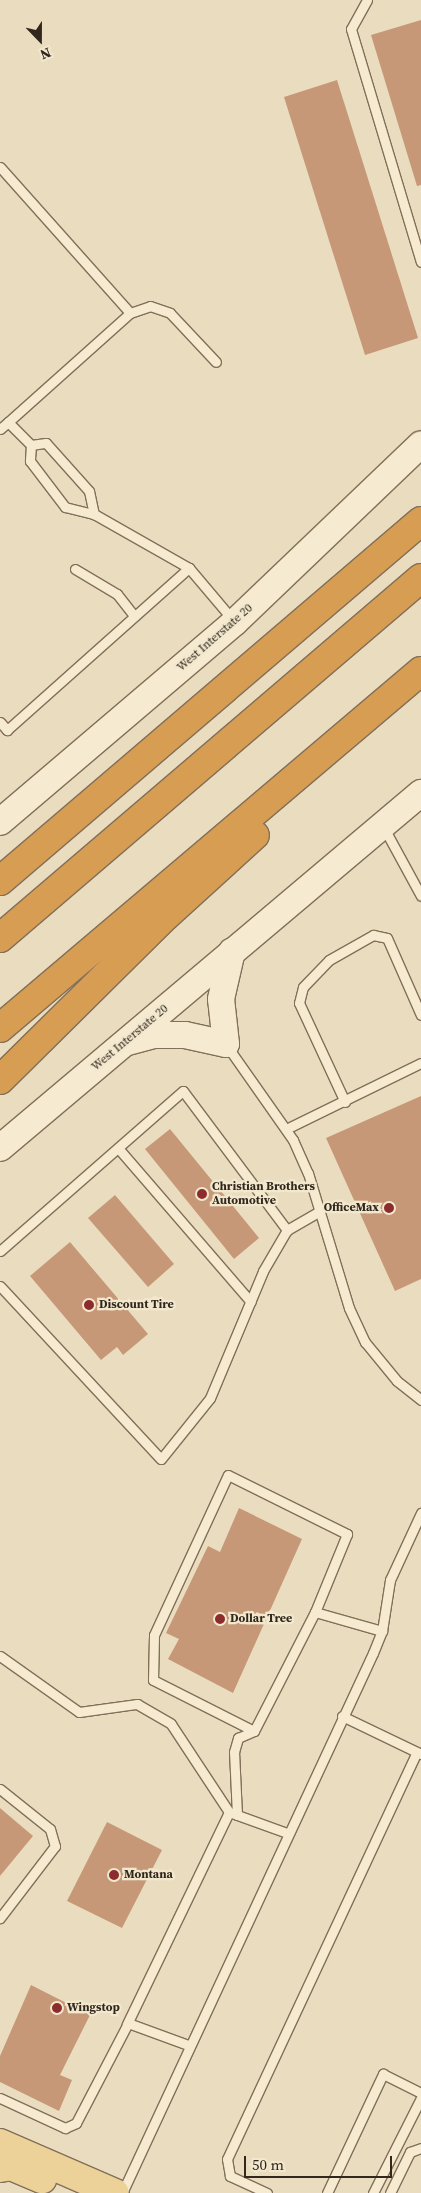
<!DOCTYPE html>
<style>
body{margin:0}
#map{position:relative;width:421px;height:2193px;overflow:hidden;background:#eaddbf;font-family:"Source Serif 4",serif}
div>[style]{position:absolute}
[style*='--x']{left:calc(var(--x)*1px);top:calc(var(--y)*1px);width:calc(var(--w)*1px);rotate:calc(var(--a)*1deg)}
.building>*{inset:0;background:#c69877}
.roads{filter:drop-shadow(1px 0 #826f59) drop-shadow(-1px 0 #826f59) drop-shadow(0 1px #826f59) drop-shadow(0 -1px #826f59)}
.lane>*{height:9px;margin:-4.5px;padding:0 4.5px;transform-origin:4.5px;border-radius:4.5px;background:#f6ebd1}
.secondary>*{height:26px;margin:-13px;padding:0 13px;transform-origin:13px;border-radius:13px;background:#f6ebd1}
.primary>*{height:28px;margin:-14px;padding:0 14px;transform-origin:14px;border-radius:14px;background:#ecd298}
.highway>*{height:28px;margin:-14px;padding:0 14px;transform-origin:14px;border-radius:14px;background:#d69d53}
.dots>*{width:14px;height:14px;translate:-50% -50%;box-sizing:border-box;border:2px solid #f2e8ce;border-radius:50%}
span{translate:-50% -50%;white-space:nowrap;text-align:center;line-height:1.15;-webkit-text-stroke:4.5px #f2e8ce;paint-order:stroke}
.street-label{font-size:12px;color:#32271c}
.poi-label{font-size:12px;color:#32271c;font-weight:700}
.left{translate:0 -50%;text-align:left}
.right{translate:-100% -50%;text-align:right}
.north{position:absolute;left:15px;top:15px;width:50px;height:50px;-webkit-text-stroke:4px #f2e8ce;paint-order:stroke;rotate:158deg;font-size:14px;font-weight:700;line-height:20px;text-align:center;color:#32271c}
.north::after{content:'';display:block;margin:auto;width:18px;height:22px;background:#32271c;clip-path:polygon(50% 0,100% 100%,50% 72%,0 100%)}
.scale{position:absolute;left:244px;top:2156px;width:148px;height:22px;box-sizing:border-box;border:2px solid #32271c;border-top:0;padding-left:6px;font-size:15px;line-height:18px;white-space:nowrap;color:#32271c;-webkit-text-stroke:4px #f2e8ce;paint-order:stroke}
</style>
<div id="map">
<div class="building">
<div style="clip-path:polygon(421px 20px,421px 185px,417px 186px,371px 35px)"></div>
<div style="clip-path:polygon(337px 80px,418px 338px,365px 355px,284px 97px)"></div>
<div style="clip-path:polygon(421px 1096px,421px 1279px,395px 1291px,326px 1138px)"></div>
<div style="clip-path:polygon(170px 1129px,259px 1238px,234px 1259px,145px 1149px)"></div>
<div style="clip-path:polygon(115px 1195px,174px 1264px,148px 1287px,88px 1218px)"></div>
<div style="clip-path:polygon(70px 1242px,148px 1334px,123px 1355px,117px 1347px,101px 1360px,30px 1276px)"></div>
<div style="clip-path:polygon(239px 1508px,302px 1539px,233px 1693px,168px 1659px,179px 1639px,166px 1633px,208px 1546px,220px 1552px)"></div>
<div style="clip-path:polygon(0 1808px,33px 1836px,0 1876px)"></div>
<div style="clip-path:polygon(107px 1822px,162px 1850px,122px 1928px,67px 1901px)"></div>
<div style="clip-path:polygon(31px 1985px,90px 2015px,60px 2075px,72px 2080px,59px 2111px,0 2082px,0 2056px)"></div>
</div>
<div class="roads">
<div class="lane">
<div style="--x:367;--y:0;--w:33;--a:119"></div>
<div style="--x:351;--y:29;--w:243;--a:73.3"></div>
<div style="--x:0;--y:167;--w:195;--a:48.3"></div>
<div style="--x:130;--y:313;--w:164;--a:138.2"></div>
<div style="--x:130;--y:313;--w:21;--a:-19"></div>
<div style="--x:150;--y:306;--w:21;--a:19"></div>
<div style="--x:170;--y:313;--w:67;--a:46.8"></div>
<div style="--x:0;--y:429;--w:11;--a:-41"></div>
<div style="--x:8;--y:422;--w:33;--a:45"></div>
<div style="--x:31;--y:445;--w:16;--a:94"></div>
<div style="--x:30;--y:461;--w:58;--a:52.7"></div>
<div style="--x:65;--y:507;--w:30;--a:14"></div>
<div style="--x:94;--y:514;--w:109;--a:29.6"></div>
<div style="--x:189;--y:568;--w:68;--a:49.8"></div>
<div style="--x:31;--y:445;--w:15;--a:-8"></div>
<div style="--x:46;--y:443;--w:64;--a:48.1"></div>
<div style="--x:89;--y:491;--w:24;--a:78"></div>
<div style="--x:75;--y:569;--w:49;--a:30.8"></div>
<div style="--x:117;--y:594;--w:28;--a:52"></div>
<div style="--x:0;--y:722;--w:11;--a:49"></div>
<div style="--x:7;--y:730;--w:244;--a:-41.7"></div>
<div style="--x:384;--y:828;--w:77;--a:61.4"></div>
<div style="--x:227;--y:1046;--w:115;--a:54.9"></div>
<div style="--x:293;--y:1140;--w:36;--a:66"></div>
<div style="--x:308;--y:1173;--w:141;--a:73.1"></div>
<div style="--x:349;--y:1308;--w:38;--a:65"></div>
<div style="--x:365;--y:1342;--w:50;--a:50.6"></div>
<div style="--x:397;--y:1381;--w:31;--a:38"></div>
<div style="--x:345;--y:1102;--w:109;--a:-114.9"></div>
<div style="--x:299;--y:1003;--w:16;--a:-76"></div>
<div style="--x:303;--y:987;--w:37;--a:-46"></div>
<div style="--x:329;--y:960;--w:51;--a:-29.6"></div>
<div style="--x:373;--y:935;--w:14;--a:12"></div>
<div style="--x:387;--y:938;--w:84;--a:66.2"></div>
<div style="--x:286;--y:1129;--w:150;--a:-26.1"></div>
<div style="--x:118;--y:1148;--w:203;--a:49.2"></div>
<div style="--x:0;--y:1251;--w:243;--a:-41.2"></div>
<div style="--x:183;--y:1091;--w:174;--a:53.2"></div>
<div style="--x:0;--y:1286;--w:236;--a:47.1"></div>
<div style="--x:161;--y:1459;--w:78;--a:-51.2"></div>
<div style="--x:210;--y:1398;--w:138;--a:-67.3"></div>
<div style="--x:263;--y:1271;--w:48;--a:-59.7"></div>
<div style="--x:287;--y:1230;--w:38;--a:-30"></div>
<div style="--x:0;--y:1656;--w:97;--a:35.3"></div>
<div style="--x:79;--y:1712;--w:59;--a:-7.9"></div>
<div style="--x:137;--y:1704;--w:39;--a:30"></div>
<div style="--x:171;--y:1724;--w:105;--a:56.6"></div>
<div style="--x:342;--y:1716;--w:88;--a:25.7"></div>
<div style="--x:254;--y:1731;--w:113;--a:-153.2"></div>
<div style="--x:153;--y:1680;--w:45;--a:-88.7"></div>
<div style="--x:154;--y:1635;--w:176;--a:-65.2"></div>
<div style="--x:228;--y:1475;--w:133;--a:26.4"></div>
<div style="--x:347;--y:1534;--w:84;--a:112.3"></div>
<div style="--x:0;--y:1789;--w:64;--a:38.7"></div>
<div style="--x:50;--y:1829;--w:18;--a:74"></div>
<div style="--x:55;--y:1846;--w:91;--a:127.4"></div>
<div style="--x:237;--y:1815;--w:63;--a:-92.7"></div>
<div style="--x:234;--y:1752;--w:15;--a:-74"></div>
<div style="--x:238;--y:1738;--w:17;--a:-24"></div>
<div style="--x:254;--y:1731;--w:134;--a:-62.9"></div>
<div style="--x:315;--y:1612;--w:70;--a:15.8"></div>
<div style="--x:127;--y:2024;--w:235;--a:-64.3"></div>
<div style="--x:229;--y:1812;--w:62;--a:19.9"></div>
<div style="--x:0;--y:2098;--w:72;--a:24.8"></div>
<div style="--x:65;--y:2128;--w:12;--a:-24"></div>
<div style="--x:76;--y:2123;--w:113;--a:-62.5"></div>
<div style="--x:128;--y:2023;--w:64;--a:20.1"></div>
<div style="--x:122;--y:2193;--w:595;--a:-65.07"></div>
<div style="--x:373;--y:1653;--w:24;--a:-68"></div>
<div style="--x:382;--y:1631;--w:52;--a:-81.1"></div>
<div style="--x:390;--y:1580;--w:74;--a:-65.2"></div>
<div style="--x:267;--y:2193;--w:41;--a:-155.3"></div>
<div style="--x:230;--y:2176;--w:17;--a:-100"></div>
<div style="--x:227;--y:2159;--w:449;--a:-65"></div>
<div style="--x:327;--y:2193;--w:132;--a:-64.8"></div>
<div style="--x:383;--y:2074;--w:42;--a:26.6"></div>
<div style="--x:373;--y:2193;--w:106;--a:-63.2"></div>
<div style="--x:390;--y:2193;--w:46;--a:-64"></div>
<div style="--x:410;--y:2152;--w:12;--a:-20"></div>
</div>
<div class="secondary">
<div style="--x:0;--y:822;--w:309;--a:-40.4"></div>
<div style="--x:235;--y:622;--w:257;--a:-43.7"></div>
<div style="--x:128;--y:1042;--w:28;--a:-15"></div>
<div style="--x:155;--y:1035;--w:30;--a:0"></div>
<div style="--x:185;--y:1035;--w:42;--a:12.4"></div>
<div style="--x:226;--y:1044;--w:45;--a:-96.3"></div>
<div style="--x:221;--y:999;--w:49;--a:-77.1"></div>
<div style="--x:0;--y:1148;--w:551;--a:-40.14"></div>
</div>
<div class="primary">
<div style="--x:0;--y:2143;--w:125;--a:23.5"></div>
<div style="--x:0;--y:2168;--w:11;--a:-10"></div>
<div style="--x:11;--y:2166;--w:34;--a:23"></div>
</div>
<div class="highway">
<div style="--x:0;--y:881;--w:554;--a:-40.53"></div>
<div style="--x:0;--y:938;--w:554;--a:-40.53"></div>
<div style="--x:0;--y:1028;--w:552;--a:-40.3"></div>
<div style="--x:0;--y:1080;--w:233;--a:-44.7"></div>
<div style="--x:166;--y:916;--w:120;--a:-42.3"></div>
</div>
</div>
<div class="dots">
<div style="left:202px;top:1194px;background:#8d2c2d"></div>
<div style="left:389px;top:1208px;background:#8d2c2d"></div>
<div style="left:89px;top:1305px;background:#8d2c2d"></div>
<div style="left:220px;top:1619px;background:#8d2c2d"></div>
<div style="left:114px;top:1875px;background:#8d2c2d"></div>
<div style="left:57px;top:2008px;background:#8d2c2d"></div>
</div>
<div class="street-label">
<span style="left:215px;top:638px;rotate:-41deg">West Interstate 20</span>
<span style="left:130px;top:1038px;rotate:-40deg">West Interstate 20</span>
</div>
<div class="poi-label">
<span class="left" style="left:212px;top:1194px">Christian Brothers<br>Automotive</span>
<span class="right" style="left:379px;top:1208px">OfficeMax</span>
<span class="left" style="left:99px;top:1305px">Discount Tire</span>
<span class="left" style="left:230px;top:1619px">Dollar Tree</span>
<span class="left" style="left:124px;top:1875px">Montana</span>
<span class="left" style="left:67px;top:2008px">Wingstop</span>
</div>
<div class="north">N</div>
<div class="scale">50 m</div>
</div>
